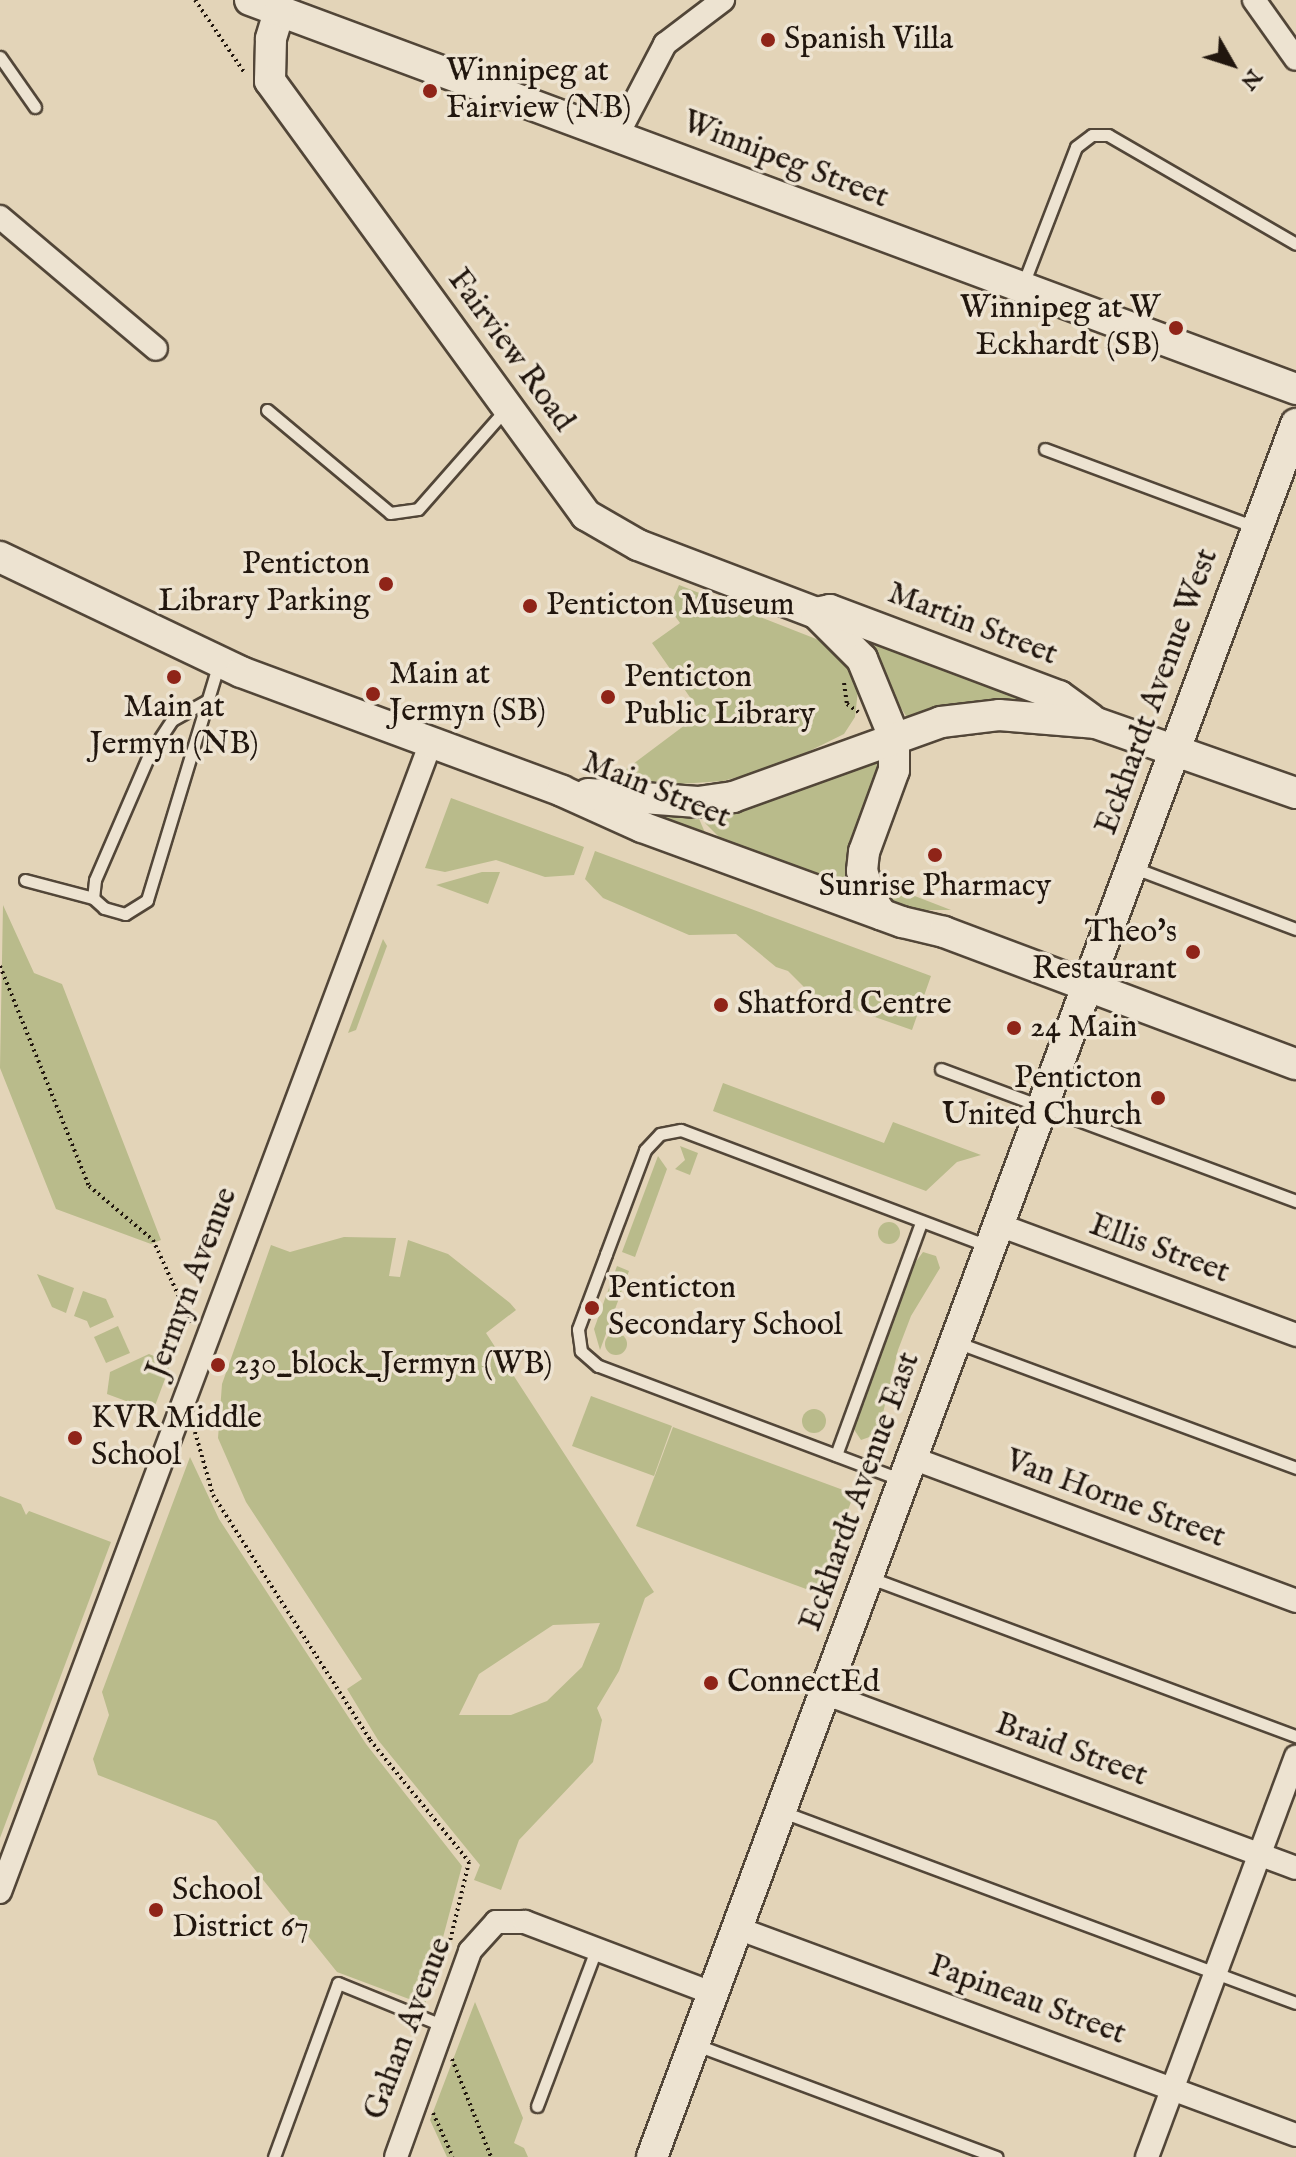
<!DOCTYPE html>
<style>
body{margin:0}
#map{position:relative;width:1296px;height:2157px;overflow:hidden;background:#e3d4b8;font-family:"IM FELL English",serif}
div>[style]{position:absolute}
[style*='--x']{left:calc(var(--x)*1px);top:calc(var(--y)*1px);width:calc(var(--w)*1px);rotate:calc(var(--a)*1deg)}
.green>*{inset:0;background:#b9bb8b}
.round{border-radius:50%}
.path>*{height:4px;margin-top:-2px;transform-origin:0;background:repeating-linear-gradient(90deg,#21160e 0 2px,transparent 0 6px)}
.roads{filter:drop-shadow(2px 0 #524638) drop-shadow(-2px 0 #524638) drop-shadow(0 2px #524638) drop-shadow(0 -2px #524638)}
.lane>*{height:11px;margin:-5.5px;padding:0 5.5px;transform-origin:5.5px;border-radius:5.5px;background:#ede3d1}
.street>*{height:22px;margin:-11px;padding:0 11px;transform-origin:11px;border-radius:11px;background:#ede3d1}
.secondary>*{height:30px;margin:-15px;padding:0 15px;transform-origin:15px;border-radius:15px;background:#ede3d1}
.dots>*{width:22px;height:22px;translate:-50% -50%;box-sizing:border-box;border:4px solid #ede3d1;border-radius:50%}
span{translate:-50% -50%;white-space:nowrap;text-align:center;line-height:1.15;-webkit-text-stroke:7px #ede3d1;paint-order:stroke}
.poi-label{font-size:32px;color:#21160e}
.left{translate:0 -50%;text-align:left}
.right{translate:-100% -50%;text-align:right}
.street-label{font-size:32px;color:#21160e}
.north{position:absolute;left:1192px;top:24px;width:80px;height:80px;-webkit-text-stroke:6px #ede3d1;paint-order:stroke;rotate:129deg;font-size:22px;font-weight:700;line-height:32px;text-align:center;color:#21160e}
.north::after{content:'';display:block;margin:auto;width:28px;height:36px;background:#21160e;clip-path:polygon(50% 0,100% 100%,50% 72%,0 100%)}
</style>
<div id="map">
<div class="green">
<div style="clip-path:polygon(679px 585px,829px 644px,848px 663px,858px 690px,855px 717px,844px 734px,781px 765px,723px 781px,665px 785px,617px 776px,701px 713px,652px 643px,680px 623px,669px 608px)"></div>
<div style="clip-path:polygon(849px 626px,1040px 702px,979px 702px,908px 719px)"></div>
<div style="clip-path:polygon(885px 752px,851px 886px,725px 843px,705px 823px,703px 813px,779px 797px)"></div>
<div style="clip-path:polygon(451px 798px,584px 847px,574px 875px,545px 877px,496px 860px,445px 872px,425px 868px)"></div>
<div style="clip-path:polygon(697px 814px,706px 835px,651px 816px,653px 814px)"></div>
<div style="clip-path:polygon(595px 851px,931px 976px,912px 1030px,812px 995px,788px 971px,776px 967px,736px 934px,689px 935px,603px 898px,585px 879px)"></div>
<div style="clip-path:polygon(482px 872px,500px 872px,488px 904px,436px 885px)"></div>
<div style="clip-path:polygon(881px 883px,951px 910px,908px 910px,886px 902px)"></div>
<div style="clip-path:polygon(3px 905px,34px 973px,62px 984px,161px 1240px,151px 1244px,56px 1209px,0 1068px)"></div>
<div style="clip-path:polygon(383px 939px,387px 946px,356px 1030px,348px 1033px)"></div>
<div style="clip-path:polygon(723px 1083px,884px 1143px,893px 1122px,981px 1155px,957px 1162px,926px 1191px,713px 1111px)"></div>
<div style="clip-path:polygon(680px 1146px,698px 1153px,690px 1175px,675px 1169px,685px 1160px)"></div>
<div style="clip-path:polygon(658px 1156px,667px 1169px,635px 1257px,622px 1252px)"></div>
<div class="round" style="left:878px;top:1222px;width:22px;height:22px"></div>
<div style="clip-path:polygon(evenodd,344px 1237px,396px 1238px,389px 1276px,400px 1277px,408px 1240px,448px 1254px,510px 1303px,516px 1310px,486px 1333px,654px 1592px,645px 1598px,619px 1671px,597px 1708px,602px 1720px,593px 1762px,519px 1840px,501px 1890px,474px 1880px,480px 1865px,378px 1740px,347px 1689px,362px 1679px,246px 1502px,218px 1438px,222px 1384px,271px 1245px,290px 1252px,344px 1237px,600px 1623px,582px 1667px,547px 1701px,511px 1715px,459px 1715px,479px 1674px,553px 1625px,600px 1623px)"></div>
<div style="clip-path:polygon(923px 1252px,936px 1256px,940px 1268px,911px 1316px,898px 1350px,878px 1434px,861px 1440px,853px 1428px,912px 1267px)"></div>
<div style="clip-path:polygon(617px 1266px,629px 1271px,600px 1350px,594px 1329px)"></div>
<div style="clip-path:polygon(37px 1274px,74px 1288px,66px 1313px,52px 1307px)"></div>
<div style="clip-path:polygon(83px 1291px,106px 1299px,114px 1317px,90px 1328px,87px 1321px,74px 1316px)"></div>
<div style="clip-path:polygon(118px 1326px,130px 1353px,106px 1363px,94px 1337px)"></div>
<div class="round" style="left:605px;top:1333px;width:22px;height:22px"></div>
<div style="clip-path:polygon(149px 1354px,171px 1363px,153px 1411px,107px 1394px,110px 1372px)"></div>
<div style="clip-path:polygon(591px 1396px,672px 1426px,654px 1476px,572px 1446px)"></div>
<div class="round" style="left:802px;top:1409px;width:24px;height:24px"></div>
<div style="clip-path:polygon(673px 1427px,854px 1494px,817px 1593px,636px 1526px)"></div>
<div style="clip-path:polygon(190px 1457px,219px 1519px,366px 1744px,462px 1866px,425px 2005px,337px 1972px,216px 1821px,98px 1775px,93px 1759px,109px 1715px,102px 1692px)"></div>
<div style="clip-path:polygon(0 1496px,21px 1504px,26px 1515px,29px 1511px,111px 1542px,0 1838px)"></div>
<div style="clip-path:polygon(475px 2002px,523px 2118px,514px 2143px,524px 2148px,528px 2157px,447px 2157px,430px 2120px)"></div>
</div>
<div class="path">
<div style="--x:195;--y:0;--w:87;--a:55.8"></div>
<div style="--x:844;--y:683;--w:21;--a:82"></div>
<div style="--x:847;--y:704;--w:14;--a:36"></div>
<div style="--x:0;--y:966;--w:237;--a:68"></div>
<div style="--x:89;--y:1186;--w:84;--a:40.2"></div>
<div style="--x:153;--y:1240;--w:91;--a:65.4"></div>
<div style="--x:195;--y:1432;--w:66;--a:74.1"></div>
<div style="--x:213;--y:1495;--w:291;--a:57.3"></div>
<div style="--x:370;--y:1740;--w:157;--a:50.9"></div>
<div style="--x:469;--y:1862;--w:81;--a:103.5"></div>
<div style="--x:452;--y:2059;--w:105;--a:68.3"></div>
<div style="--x:433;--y:2113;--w:48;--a:65.6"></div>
</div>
<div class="roads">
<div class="lane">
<div style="--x:0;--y:57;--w:61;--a:55"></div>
<div style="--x:1022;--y:287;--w:150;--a:-68.9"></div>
<div style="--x:1076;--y:147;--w:20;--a:-37"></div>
<div style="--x:1092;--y:135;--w:16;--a:0"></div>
<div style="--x:1108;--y:135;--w:217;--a:30.1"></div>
<div style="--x:267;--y:410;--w:160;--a:39.9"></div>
<div style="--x:390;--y:513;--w:28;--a:-8"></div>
<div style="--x:418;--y:509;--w:133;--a:-48.7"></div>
<div style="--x:1045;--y:449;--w:226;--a:20.4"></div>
<div style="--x:208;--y:700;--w:41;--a:150.9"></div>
<div style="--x:172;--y:720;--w:42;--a:123.3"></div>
<div style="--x:149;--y:755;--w:136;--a:113.4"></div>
<div style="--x:95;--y:880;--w:18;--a:96"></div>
<div style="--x:93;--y:898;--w:15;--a:42"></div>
<div style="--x:104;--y:908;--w:22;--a:16"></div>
<div style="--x:125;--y:914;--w:26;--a:-32"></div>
<div style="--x:147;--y:900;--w:248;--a:-73.1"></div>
<div style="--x:1132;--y:867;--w:175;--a:20.7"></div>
<div style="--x:25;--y:880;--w:70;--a:14.8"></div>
<div style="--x:941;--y:1069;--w:379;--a:20.4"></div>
<div style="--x:956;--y:1342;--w:363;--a:20.3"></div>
<div style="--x:836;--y:1455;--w:247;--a:-69.9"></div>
<div style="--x:902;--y:1480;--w:325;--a:-159.4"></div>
<div style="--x:598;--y:1366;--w:23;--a:-139"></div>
<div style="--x:581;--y:1351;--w:22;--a:-98"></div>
<div style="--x:578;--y:1329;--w:80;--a:-69.5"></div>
<div style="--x:606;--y:1254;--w:111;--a:-69.4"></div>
<div style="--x:645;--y:1150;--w:22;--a:-47"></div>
<div style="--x:660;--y:1134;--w:21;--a:-11"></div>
<div style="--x:681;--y:1130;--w:330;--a:20.7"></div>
<div style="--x:868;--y:1577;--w:457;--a:20.4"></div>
<div style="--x:783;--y:1812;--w:547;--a:20.42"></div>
<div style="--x:694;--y:2044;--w:323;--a:20.5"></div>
<div style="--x:537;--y:2106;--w:167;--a:-69.3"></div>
<div style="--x:274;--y:2157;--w:185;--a:-69.8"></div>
<div style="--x:338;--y:1983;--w:114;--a:22.1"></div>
</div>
<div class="street">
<div style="--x:1254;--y:0;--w:72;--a:54.6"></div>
<div style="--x:617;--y:136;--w:104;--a:-62.4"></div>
<div style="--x:665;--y:44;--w:73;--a:-37.2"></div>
<div style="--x:0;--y:217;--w:204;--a:40.2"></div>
<div style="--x:999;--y:1225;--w:317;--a:20.3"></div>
<div style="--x:912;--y:1458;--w:410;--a:20.4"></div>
<div style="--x:824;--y:1693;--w:503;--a:20.34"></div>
<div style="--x:0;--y:1892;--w:1228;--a:-69.45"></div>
<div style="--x:737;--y:1928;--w:596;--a:20.32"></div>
<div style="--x:396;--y:2157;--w:219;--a:-70.2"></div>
<div style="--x:470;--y:1951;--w:39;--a:-48"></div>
<div style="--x:496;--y:1922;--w:29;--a:0"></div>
<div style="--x:525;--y:1922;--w:200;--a:20.8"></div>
<div style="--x:1147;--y:2157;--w:427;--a:-69.6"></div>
</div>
<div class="secondary">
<div style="--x:250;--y:0;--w:1116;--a:20.4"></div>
<div style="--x:279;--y:12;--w:28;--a:107"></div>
<div style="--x:271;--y:39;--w:42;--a:91.4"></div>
<div style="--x:270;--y:81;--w:537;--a:53.94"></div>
<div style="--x:586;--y:515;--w:60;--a:30"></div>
<div style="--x:638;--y:545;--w:191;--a:20.9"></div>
<div style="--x:0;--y:557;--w:267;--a:25.5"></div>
<div style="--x:241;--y:672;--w:342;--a:20.3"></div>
<div style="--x:562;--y:791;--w:88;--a:24.2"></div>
<div style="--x:642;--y:827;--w:277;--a:20.1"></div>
<div style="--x:902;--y:922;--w:43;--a:13.4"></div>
<div style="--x:944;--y:932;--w:376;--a:20.6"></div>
<div style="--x:816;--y:613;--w:65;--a:45"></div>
<div style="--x:862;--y:659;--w:84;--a:67.7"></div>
<div style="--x:894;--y:737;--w:33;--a:90"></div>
<div style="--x:894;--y:770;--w:87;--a:110.1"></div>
<div style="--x:864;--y:852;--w:19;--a:96"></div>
<div style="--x:862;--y:871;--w:29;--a:72"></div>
<div style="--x:871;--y:899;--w:19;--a:55"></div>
<div style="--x:816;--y:613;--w:14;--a:-12"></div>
<div style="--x:830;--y:610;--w:245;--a:20.6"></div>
<div style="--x:1059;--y:696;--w:39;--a:36"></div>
<div style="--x:588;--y:794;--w:110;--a:4.2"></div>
<div style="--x:698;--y:802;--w:35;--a:-8"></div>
<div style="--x:733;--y:797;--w:221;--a:-19.8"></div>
<div style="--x:941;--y:722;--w:58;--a:-6.9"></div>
<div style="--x:999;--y:715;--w:97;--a:4.7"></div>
<div style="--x:1096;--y:723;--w:212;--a:19.3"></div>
<div style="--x:652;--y:2157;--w:1849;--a:-69.61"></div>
</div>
</div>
<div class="dots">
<div style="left:768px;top:40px;background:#8f2418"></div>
<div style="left:430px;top:91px;background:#8f2418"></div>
<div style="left:1176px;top:328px;background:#8f2418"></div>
<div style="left:386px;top:584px;background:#8f2418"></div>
<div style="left:530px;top:606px;background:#8f2418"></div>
<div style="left:174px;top:677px;background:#8f2418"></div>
<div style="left:373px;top:694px;background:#8f2418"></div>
<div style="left:608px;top:697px;background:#8f2418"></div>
<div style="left:935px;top:855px;background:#8f2418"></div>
<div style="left:1193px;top:952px;background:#8f2418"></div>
<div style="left:721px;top:1005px;background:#8f2418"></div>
<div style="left:1014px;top:1028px;background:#8f2418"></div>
<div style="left:1158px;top:1098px;background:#8f2418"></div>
<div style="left:592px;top:1308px;background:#8f2418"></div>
<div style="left:218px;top:1365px;background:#8f2418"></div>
<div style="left:75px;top:1438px;background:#8f2418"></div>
<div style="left:711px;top:1683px;background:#8f2418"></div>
<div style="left:156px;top:1910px;background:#8f2418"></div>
</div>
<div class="poi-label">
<span class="left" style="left:784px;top:40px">Spanish Villa</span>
<span class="left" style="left:446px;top:91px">Winnipeg at<br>Fairview (NB)</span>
<span class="right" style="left:1160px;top:328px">Winnipeg at W<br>Eckhardt (SB)</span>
<span class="right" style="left:370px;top:584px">Penticton<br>Library Parking</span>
<span class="left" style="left:546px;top:606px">Penticton Museum</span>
<span class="left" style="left:389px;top:694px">Main at<br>Jermyn (SB)</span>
<span class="left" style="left:624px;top:697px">Penticton<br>Public Library</span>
<span style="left:174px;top:727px">Main at<br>Jermyn (NB)</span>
<span style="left:935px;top:887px">Sunrise Pharmacy</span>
<span class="right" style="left:1177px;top:952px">Theo's<br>Restaurant</span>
<span class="left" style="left:737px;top:1005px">Shatford Centre</span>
<span class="left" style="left:1030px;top:1028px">24 Main</span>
<span class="right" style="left:1142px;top:1098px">Penticton<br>United Church</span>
<span class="left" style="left:608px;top:1308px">Penticton<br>Secondary School</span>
<span class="left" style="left:234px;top:1365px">230_block_Jermyn (WB)</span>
<span class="left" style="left:91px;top:1438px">KVR Middle<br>School</span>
<span class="left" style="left:727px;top:1683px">ConnectEd</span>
<span class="left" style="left:172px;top:1910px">School<br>District 67</span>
</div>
<div class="street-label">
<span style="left:785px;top:161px;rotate:21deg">Winnipeg Street</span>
<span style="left:510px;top:351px;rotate:54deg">Fairview Road</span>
<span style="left:972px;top:625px;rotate:21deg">Martin Street</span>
<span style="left:1158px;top:692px;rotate:-70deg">Eckhardt Avenue West</span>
<span style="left:656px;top:791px;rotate:22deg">Main Street</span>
<span style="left:1159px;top:1250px;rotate:20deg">Ellis Street</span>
<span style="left:193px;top:1283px;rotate:-69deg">Jermyn Avenue</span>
<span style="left:861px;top:1492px;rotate:-70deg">Eckhardt Avenue East</span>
<span style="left:1115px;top:1500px;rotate:20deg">Van Horne Street</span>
<span style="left:1071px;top:1751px;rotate:20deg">Braid Street</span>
<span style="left:1027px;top:2001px;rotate:20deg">Papineau Street</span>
<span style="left:409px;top:2029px;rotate:-69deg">Gahan Avenue</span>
</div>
<div class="north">N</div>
</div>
